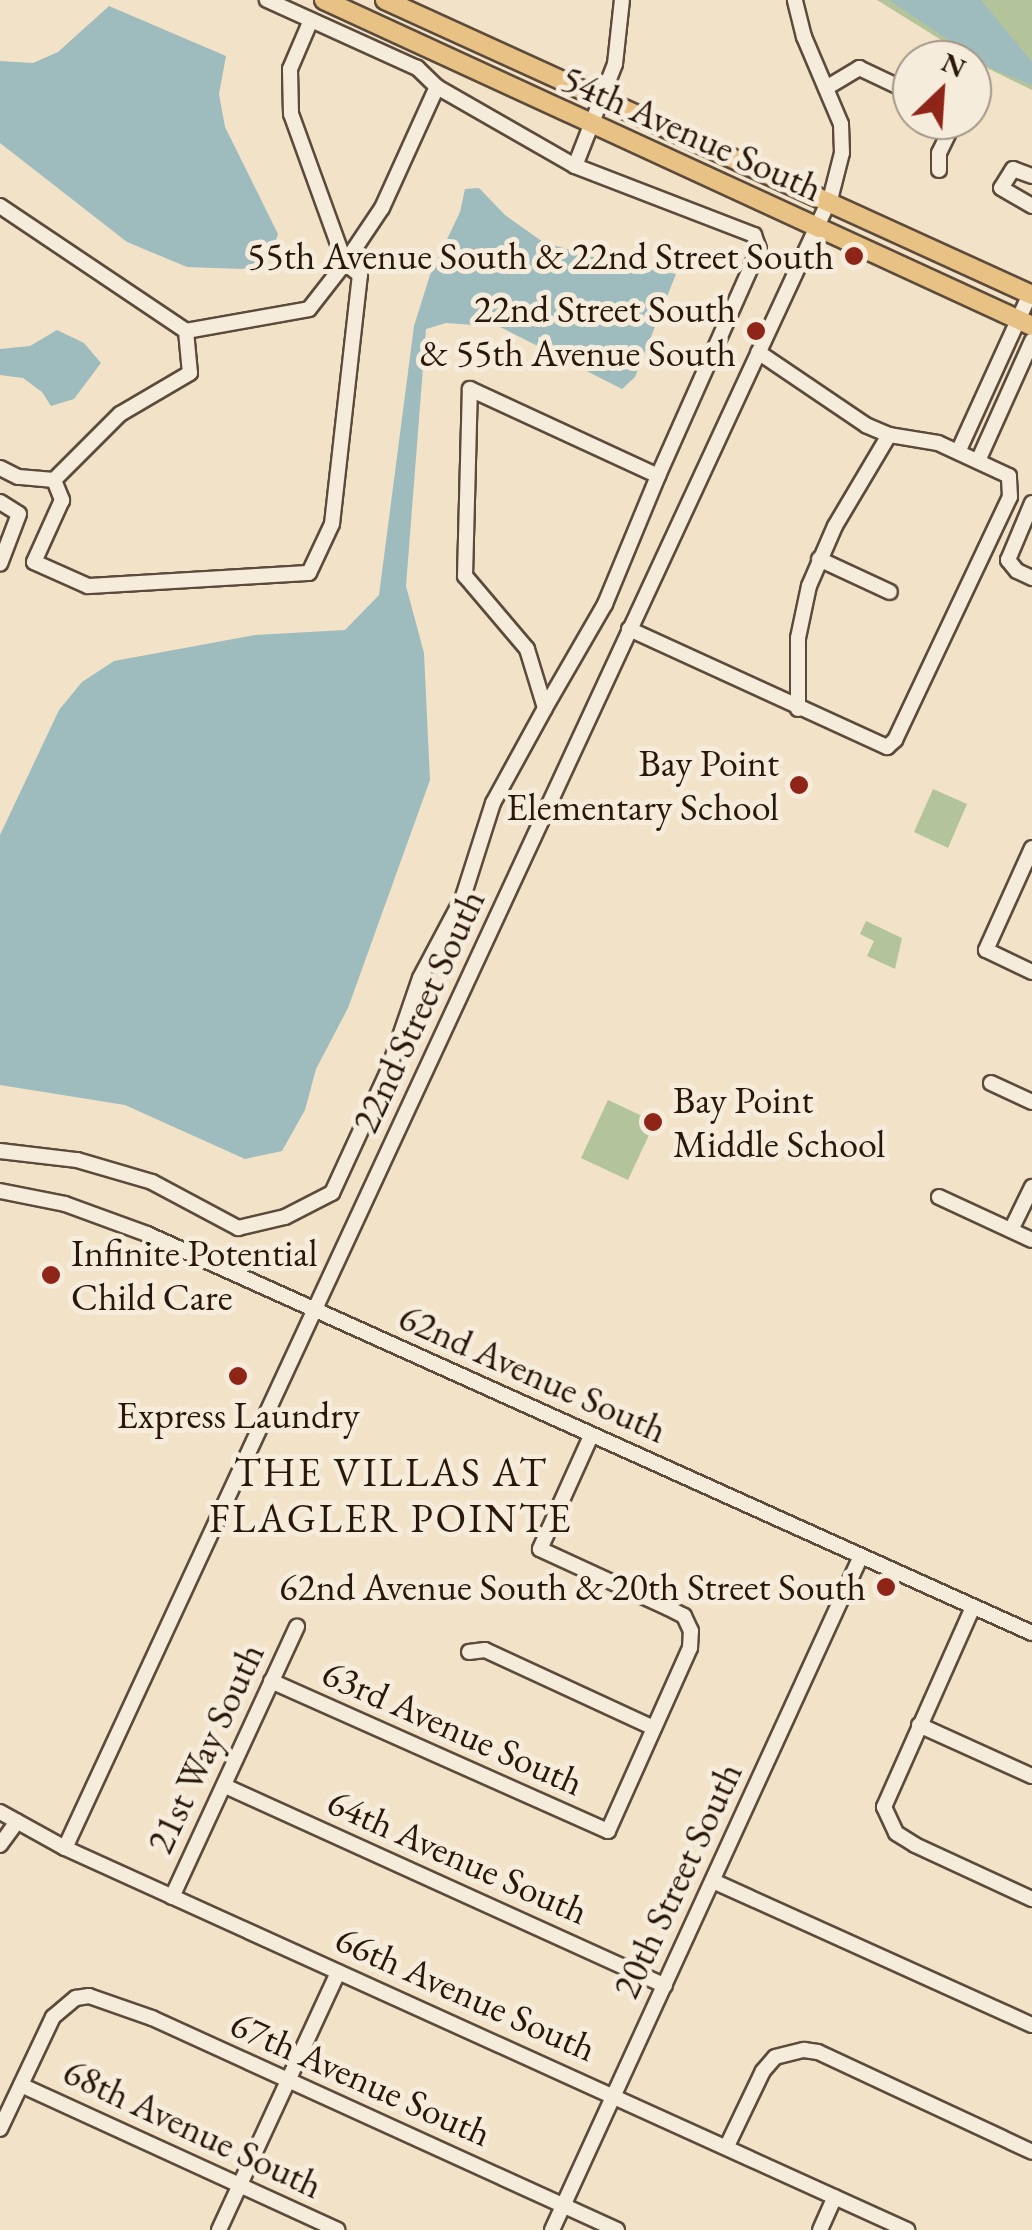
<!DOCTYPE html>
<style>
body{margin:0}
#map{position:relative;width:1032px;height:2230px;overflow:hidden;background:#f1e2c8;font-family:"EB Garamond",serif}
div>[style]{position:absolute}
[style*='--x']{left:calc(var(--x)*1px);top:calc(var(--y)*1px);width:calc(var(--w)*1px);rotate:calc(var(--a)*1deg)}
.green>*{inset:0;background:#b4c49a}
.water>*{inset:0;background:#9ebcbe}
.roads{filter:drop-shadow(2px 0 #5c4a3b) drop-shadow(-2px 0 #5c4a3b) drop-shadow(0 2px #5c4a3b) drop-shadow(0 -2px #5c4a3b)}
.minor>*{height:14px;margin:-7px;padding:0 7px;transform-origin:7px;border-radius:7px;background:#f6ecdb}
.major>*{height:18px;margin:-9px;padding:0 9px;transform-origin:9px;border-radius:9px;background:#e8c184}
.dots>*{width:28px;height:28px;translate:-50% -50%;box-sizing:border-box;border:5px solid #f6ecdb;border-radius:50%}
span{translate:-50% -50%;white-space:nowrap;text-align:center;line-height:1.15;-webkit-text-stroke:10px #f6ecdb;paint-order:stroke}
.street-label{font-size:38px;color:#2a170c}
.poi-label{font-size:38px;color:#2a170c}
.right{translate:-100% -50%;text-align:right}
.left{translate:0 -50%;text-align:left}
.neighbourhood-label{font-size:40px;color:#2a170c;letter-spacing:2.5px}
.north{position:absolute;left:892px;top:40px;width:100px;height:100px;box-sizing:border-box;background:#f6ecdb;border:2px solid #a49788;border-radius:50%;rotate:25deg;font-size:28px;font-weight:700;line-height:40px;text-align:center;color:#2a170c}
.north::after{content:'';display:block;margin:auto;width:35px;height:45px;background:#8f2418;clip-path:polygon(50% 0,100% 100%,50% 72%,0 100%)}
</style>
<div id="map">
<div class="green">
<div style="clip-path:polygon(877px 0,1032px 0,1032px 90px,983px 66px)"></div>
<div style="clip-path:polygon(933px 789px,967px 804px,948px 848px,914px 832px)"></div>
<div style="clip-path:polygon(866px 921px,902px 938px,895px 969px,867px 956px,874px 941px,860px 934px)"></div>
<div style="clip-path:polygon(608px 1100px,655px 1122px,628px 1180px,581px 1158px)"></div>
</div>
<div class="water">
<div style="clip-path:polygon(889px 0,981px 0,1032px 62px,1032px 85px,992px 69px)"></div>
<div style="clip-path:polygon(109px 6px,226px 56px,219px 94px,225px 127px,278px 234px,268px 263px,242px 269px,187px 267px,127px 242px,0 143px,0 61px,33px 63px,58px 52px)"></div>
<div style="clip-path:polygon(479px 188px,505px 215px,543px 242px,610px 262px,676px 274px,635px 377px,622px 389px,500px 327px,446px 323px,426px 329px,406px 586px,424px 653px,430px 780px,348px 1008px,316px 1069px,305px 1110px,282px 1151px,245px 1159px,125px 1105px,0 1085px,0 835px,59px 710px,82px 682px,114px 661px,255px 635px,345px 630px,379px 595px,414px 326px,430px 275px,460px 212px,465px 189px)"></div>
<div style="clip-path:polygon(57px 330px,84px 343px,101px 363px,74px 399px,51px 406px,42px 392px,23px 378px,0 375px,0 349px,30px 346px)"></div>
</div>
<div class="roads">
<div class="minor">
<div style="--x:826;--y:88;--w:39;--a:-31"></div>
<div style="--x:859;--y:68;--w:59;--a:25.3"></div>
<div style="--x:575;--y:166;--w:110;--a:-68.6"></div>
<div style="--x:615;--y:64;--w:64;--a:-83.8"></div>
<div style="--x:939;--y:170;--w:17;--a:-90"></div>
<div style="--x:939;--y:153;--w:32;--a:-64"></div>
<div style="--x:953;--y:124;--w:6;--a:-135"></div>
<div style="--x:1032;--y:176;--w:20;--a:-160"></div>
<div style="--x:1013;--y:169;--w:22;--a:122"></div>
<div style="--x:1001;--y:188;--w:36;--a:30"></div>
<div style="--x:0;--y:206;--w:224;--a:33.9"></div>
<div style="--x:186;--y:331;--w:42;--a:84.6"></div>
<div style="--x:190;--y:373;--w:81;--a:149.6"></div>
<div style="--x:120;--y:414;--w:93;--a:135"></div>
<div style="--x:54;--y:480;--w:36;--a:-175"></div>
<div style="--x:18;--y:477;--w:20;--a:-153"></div>
<div style="--x:186;--y:331;--w:125;--a:-10.1"></div>
<div style="--x:309;--y:309;--w:58;--a:-52"></div>
<div style="--x:345;--y:263;--w:158;--a:-109.9"></div>
<div style="--x:291;--y:114;--w:45;--a:-91.3"></div>
<div style="--x:290;--y:69;--w:53;--a:-66.8"></div>
<div style="--x:958;--y:452;--w:174;--a:-65.5"></div>
<div style="--x:978;--y:461;--w:132;--a:-65.8"></div>
<div style="--x:54;--y:480;--w:22;--a:68"></div>
<div style="--x:62;--y:500;--w:68;--a:114.3"></div>
<div style="--x:34;--y:562;--w:59;--a:24"></div>
<div style="--x:88;--y:586;--w:221;--a:-3.4"></div>
<div style="--x:309;--y:573;--w:54;--a:-64.9"></div>
<div style="--x:332;--y:524;--w:251;--a:-83.6"></div>
<div style="--x:360;--y:275;--w:19;--a:-141"></div>
<div style="--x:345;--y:263;--w:66;--a:-56.1"></div>
<div style="--x:382;--y:208;--w:133;--a:-65.6"></div>
<div style="--x:0;--y:502;--w:22;--a:32"></div>
<div style="--x:19;--y:514;--w:53;--a:110.8"></div>
<div style="--x:1032;--y:503;--w:62;--a:112.8"></div>
<div style="--x:1008;--y:560;--w:14;--a:51"></div>
<div style="--x:1017;--y:571;--w:17;--a:25"></div>
<div style="--x:819;--y:559;--w:78;--a:24.9"></div>
<div style="--x:629;--y:629;--w:284;--a:24.6"></div>
<div style="--x:887;--y:747;--w:11;--a:-41"></div>
<div style="--x:895;--y:740;--w:269;--a:-64.7"></div>
<div style="--x:1010;--y:497;--w:21;--a:-93"></div>
<div style="--x:1009;--y:476;--w:78;--a:-155.1"></div>
<div style="--x:938;--y:443;--w:50;--a:-170.7"></div>
<div style="--x:889;--y:435;--w:25;--a:-157"></div>
<div style="--x:866;--y:425;--w:130;--a:-145.9"></div>
<div style="--x:545;--y:708;--w:120;--a:-60"></div>
<div style="--x:605;--y:604;--w:139;--a:-67.5"></div>
<div style="--x:798;--y:709;--w:71;--a:-90"></div>
<div style="--x:798;--y:638;--w:53;--a:-78.1"></div>
<div style="--x:809;--y:586;--w:65;--a:-66.6"></div>
<div style="--x:835;--y:526;--w:106;--a:-59.3"></div>
<div style="--x:1032;--y:848;--w:112;--a:114.3"></div>
<div style="--x:986;--y:950;--w:51;--a:25.6"></div>
<div style="--x:991;--y:1083;--w:45;--a:24.9"></div>
<div style="--x:0;--y:1151;--w:78;--a:6.7"></div>
<div style="--x:77;--y:1160;--w:78;--a:16.3"></div>
<div style="--x:152;--y:1182;--w:98;--a:28.1"></div>
<div style="--x:238;--y:1228;--w:48;--a:-13.2"></div>
<div style="--x:285;--y:1217;--w:53;--a:-27.1"></div>
<div style="--x:332;--y:1193;--w:134;--a:-65.3"></div>
<div style="--x:388;--y:1071;--w:98;--a:-71"></div>
<div style="--x:420;--y:978;--w:92;--a:-62"></div>
<div style="--x:463;--y:897;--w:99;--a:-72.3"></div>
<div style="--x:493;--y:803;--w:108;--a:-61.3"></div>
<div style="--x:545;--y:708;--w:62;--a:-107"></div>
<div style="--x:527;--y:649;--w:96;--a:-130.3"></div>
<div style="--x:465;--y:576;--w:187;--a:-88.5"></div>
<div style="--x:470;--y:389;--w:207;--a:24.8"></div>
<div style="--x:658;--y:476;--w:248;--a:-66"></div>
<div style="--x:759;--y:249;--w:15;--a:-110"></div>
<div style="--x:754;--y:235;--w:192;--a:-158.9"></div>
<div style="--x:575;--y:166;--w:159;--a:-150.2"></div>
<div style="--x:437;--y:87;--w:28;--a:-136"></div>
<div style="--x:417;--y:68;--w:165;--a:-155.6"></div>
<div style="--x:0;--y:1191;--w:66;--a:11.3"></div>
<div style="--x:65;--y:1204;--w:87;--a:20.1"></div>
<div style="--x:147;--y:1234;--w:971;--a:24.27"></div>
<div style="--x:939;--y:1197;--w:102;--a:24.8"></div>
<div style="--x:1011;--y:1230;--w:48;--a:-64"></div>
<div style="--x:973;--y:1607;--w:219;--a:114"></div>
<div style="--x:884;--y:1807;--w:29;--a:65"></div>
<div style="--x:896;--y:1833;--w:22;--a:32"></div>
<div style="--x:915;--y:1845;--w:129;--a:24.8"></div>
<div style="--x:469;--y:1652;--w:16;--a:-7"></div>
<div style="--x:485;--y:1650;--w:186;--a:24.8"></div>
<div style="--x:271;--y:1681;--w:369;--a:24"></div>
<div style="--x:608;--y:1831;--w:201;--a:-65.9"></div>
<div style="--x:690;--y:1648;--w:17;--a:-87"></div>
<div style="--x:691;--y:1631;--w:17;--a:-115"></div>
<div style="--x:684;--y:1616;--w:18;--a:-153"></div>
<div style="--x:668;--y:1608;--w:141;--a:-155.3"></div>
<div style="--x:540;--y:1549;--w:124;--a:-65.7"></div>
<div style="--x:919;--y:1725;--w:124;--a:24.3"></div>
<div style="--x:225;--y:1786;--w:483;--a:24.4"></div>
<div style="--x:0;--y:1812;--w:74;--a:29"></div>
<div style="--x:65;--y:1848;--w:925;--a:24.4"></div>
<div style="--x:0;--y:1845;--w:29;--a:-54"></div>
<div style="--x:65;--y:1848;--w:1821;--a:-65.12"></div>
<div style="--x:831;--y:196;--w:44;--a:-75.7"></div>
<div style="--x:842;--y:153;--w:29;--a:-92"></div>
<div style="--x:841;--y:124;--w:95;--a:-113"></div>
<div style="--x:804;--y:37;--w:38;--a:-104"></div>
<div style="--x:713;--y:1881;--w:350;--a:24.3"></div>
<div style="--x:172;--y:1897;--w:298;--a:-65.2"></div>
<div style="--x:21;--y:2085;--w:348;--a:24.6"></div>
<div style="--x:0;--y:2129;--w:124;--a:-64.7"></div>
<div style="--x:53;--y:2017;--w:30;--a:-40"></div>
<div style="--x:76;--y:1998;--w:13;--a:-9"></div>
<div style="--x:89;--y:1996;--w:67;--a:19.2"></div>
<div style="--x:152;--y:2018;--w:511;--a:24.51"></div>
<div style="--x:727;--y:2146;--w:83;--a:-64.4"></div>
<div style="--x:763;--y:2071;--w:18;--a:-49"></div>
<div style="--x:775;--y:2057;--w:30;--a:-14"></div>
<div style="--x:804;--y:2050;--w:14;--a:8"></div>
<div style="--x:818;--y:2052;--w:236;--a:25"></div>
<div style="--x:219;--y:2230;--w:284;--a:-65.2"></div>
<div style="--x:552;--y:2230;--w:741;--a:-65.37"></div>
<div style="--x:820;--y:2230;--w:36;--a:-66"></div>
</div>
<div class="major">
<div style="--x:324;--y:0;--w:779;--a:24.72"></div>
<div style="--x:385;--y:0;--w:711;--a:24.51"></div>
</div>
</div>
<div class="dots">
<div style="left:854px;top:256px;background:#8f2418"></div>
<div style="left:756px;top:331px;background:#8f2418"></div>
<div style="left:799px;top:785px;background:#8f2418"></div>
<div style="left:653px;top:1122px;background:#8f2418"></div>
<div style="left:51px;top:1275px;background:#8f2418"></div>
<div style="left:238px;top:1376px;background:#8f2418"></div>
<div style="left:886px;top:1587px;background:#8f2418"></div>
</div>
<div class="street-label">
<span style="left:692px;top:133px;rotate:24deg">54th Avenue South</span>
<span style="left:418px;top:1011px;rotate:-65deg">22nd Street South</span>
<span style="left:533px;top:1373px;rotate:24deg">62nd Avenue South</span>
<span style="left:453px;top:1727px;rotate:24deg">63rd Avenue South</span>
<span style="left:205px;top:1748px;rotate:-65deg">21st Way South</span>
<span style="left:458px;top:1856px;rotate:24deg">64th Avenue South</span>
<span style="left:677px;top:1880px;rotate:-65deg">20th Street South</span>
<span style="left:466px;top:1993px;rotate:24deg">66th Avenue South</span>
<span style="left:361px;top:2078px;rotate:24deg">67th Avenue South</span>
<span style="left:193px;top:2128px;rotate:25deg">68th Avenue South</span>
</div>
<div class="poi-label">
<span class="right" style="left:834px;top:256px">55th Avenue South &amp; 22nd Street South</span>
<span class="right" style="left:736px;top:331px">22nd Street South<br>&amp; 55th Avenue South</span>
<span class="right" style="left:779px;top:785px">Bay Point<br>Elementary School</span>
<span class="left" style="left:673px;top:1122px">Bay Point<br>Middle School</span>
<span class="left" style="left:71px;top:1275px">Infinite Potential<br>Child Care</span>
<span style="left:238px;top:1415px">Express Laundry</span>
<span class="right" style="left:866px;top:1587px">62nd Avenue South &amp; 20th Street South</span>
</div>
<div class="neighbourhood-label">
<span style="left:391px;top:1495px">THE VILLAS AT<br>FLAGLER POINTE</span>
</div>
<div class="north">N</div>
</div>
